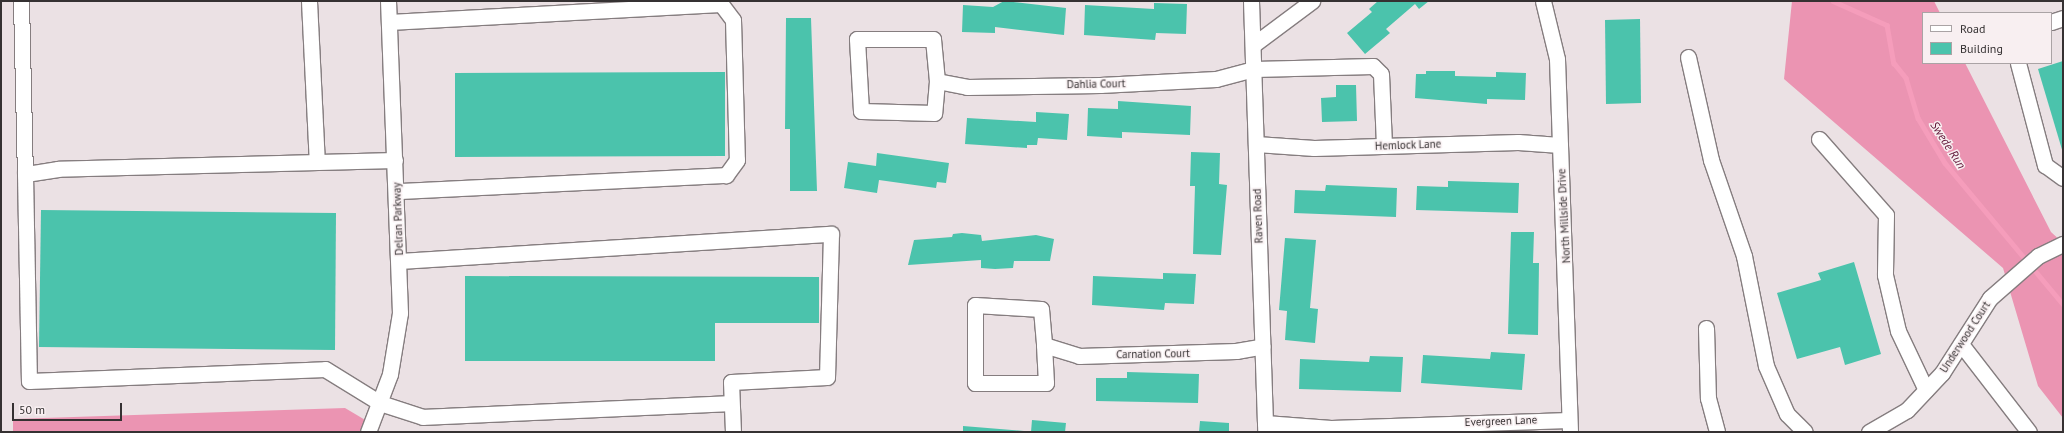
<!DOCTYPE html>
<style>
body{margin:0}
#map{position:relative;width:2064px;height:433px;overflow:hidden;background:#ebe1e4;font-family:"PT Sans",sans-serif}
div>[style]{position:absolute}
[style*='--x']{left:calc(var(--x)*1px);top:calc(var(--y)*1px);width:calc(var(--w)*1px);rotate:calc(var(--a)*1deg)}
.forest>*{inset:0;background:#eb94b2}
.stream>*{height:4.5px;margin:-2.25px;padding:0 2.25px;transform-origin:2.25px;border-radius:2.25px;background:#f59dbb}
.building>*{inset:0;background:#4bc3ac}
.roads{filter:drop-shadow(1px 0 #857d7f) drop-shadow(-1px 0 #857d7f) drop-shadow(0 1px #857d7f) drop-shadow(0 -1px #857d7f)}
.minor>*{height:15px;margin:-7.5px;padding:0 7.5px;transform-origin:7.5px;border-radius:7.5px;background:#fff}
span{translate:-50% -50%;white-space:nowrap;text-align:center;line-height:1.15;-webkit-text-stroke:3px #f8eff1;paint-order:stroke}
.street-label{font-size:11px;color:#353132}
.water-label{font-size:12px;color:#601336;font-style:italic}
.frame{position:absolute;inset:0;border:2px solid #353132;pointer-events:none}
.legend{position:absolute;left:1922px;top:12px;width:130px;height:52px;box-sizing:border-box;background:#f8eff1;border:1px solid #aaa3a5;margin:0;padding:5px 7px;list-style:none;font-size:12px;color:#353132}
.legend li{display:flex;align-items:center;gap:8px;height:20px}
.legend b{width:20px;border:1px solid #aaa3a5}
.scale{position:absolute;left:12px;top:403px;width:110px;height:18px;box-sizing:border-box;border:2px solid #353132;border-top:0;padding-left:5px;font-size:12px;line-height:14px;white-space:nowrap;color:#353132;-webkit-text-stroke:3px #f8eff1;paint-order:stroke}
</style>
<div id="map">
<div class="forest">
<div style="clip-path:polygon(1792px 1px,1934px 1px,1940px 13px,1923px 13px,1923px 63px,1965px 63px,2051px 232px,2063px 243px,2063px 418px,2038px 386px,2003px 268px,1784px 79px)"></div>
<div style="clip-path:polygon(345px 408px,377px 427px,375px 432px,13px 432px,13px 419px)"></div>
</div>
<div class="stream">
<div style="--x:1833;--y:1;--w:59;--a:24"></div>
<div style="--x:1887;--y:25;--w:39;--a:80"></div>
<div style="--x:1894;--y:63;--w:19;--a:51"></div>
<div style="--x:1906;--y:78;--w:42;--a:73.3"></div>
<div style="--x:1918;--y:118;--w:52;--a:59"></div>
<div style="--x:1945;--y:163;--w:184;--a:50.1"></div>
</div>
<div class="building">
<div style="clip-path:polygon(1004px 1px,1066px 8px,1064px 35px,995px 27px,995px 33px,962px 32px,963px 5px,993px 7px)"></div>
<div style="clip-path:polygon(1378px 1px,1429px 1px,1419px 9px,1415px 4px,1386px 29px,1390px 33px,1365px 54px,1347px 33px,1372px 12px,1369px 9px)"></div>
<div style="clip-path:polygon(1154px 3px,1187px 4px,1186px 34px,1156px 33px,1155px 40px,1084px 35px,1085px 5px,1154px 9px)"></div>
<div style="clip-path:polygon(786px 18px,811px 18px,817px 191px,790px 191px,790px 129px,785px 129px)"></div>
<div style="clip-path:polygon(1640px 19px,1641px 103px,1606px 104px,1605px 20px)"></div>
<div style="clip-path:polygon(2063px 61px,2063px 153px,2038px 69px)"></div>
<div style="clip-path:polygon(1426px 71px,1455px 71px,1455px 76px,1496px 77px,1496px 72px,1526px 73px,1525px 100px,1487px 99px,1487px 104px,1415px 98px,1416px 74px,1426px 74px)"></div>
<div style="clip-path:polygon(725px 72px,725px 156px,455px 157px,455px 73px)"></div>
<div style="clip-path:polygon(1336px 85px,1356px 85px,1357px 121px,1322px 122px,1321px 98px,1336px 97px)"></div>
<div style="clip-path:polygon(1118px 101px,1191px 106px,1190px 135px,1122px 132px,1122px 138px,1087px 136px,1088px 108px,1118px 109px)"></div>
<div style="clip-path:polygon(1036px 112px,1069px 114px,1067px 140px,1038px 138px,1037px 145px,1027px 145px,1027px 148px,965px 144px,967px 118px,1036px 122px)"></div>
<div style="clip-path:polygon(1191px 152px,1220px 153px,1219px 184px,1227px 185px,1221px 255px,1193px 254px,1195px 186px,1190px 186px)"></div>
<div style="clip-path:polygon(877px 153px,949px 163px,946px 183px,937px 182px,936px 188px,879px 180px,877px 193px,844px 188px,848px 162px,876px 166px)"></div>
<div style="clip-path:polygon(1448px 181px,1519px 183px,1518px 213px,1416px 210px,1417px 186px,1448px 187px)"></div>
<div style="clip-path:polygon(1326px 185px,1397px 188px,1396px 217px,1294px 213px,1295px 190px,1325px 191px)"></div>
<div style="clip-path:polygon(41px 210px,336px 213px,335px 350px,39px 347px)"></div>
<div style="clip-path:polygon(1511px 232px,1534px 232px,1533px 263px,1539px 263px,1538px 335px,1508px 334px)"></div>
<div style="clip-path:polygon(962px 233px,981px 235px,982px 241px,1036px 235px,1054px 239px,1050px 261px,1014px 261px,1013px 268px,995px 269px,981px 268px,981px 260px,908px 265px,914px 240px,952px 237px,953px 234px)"></div>
<div style="clip-path:polygon(1285px 238px,1316px 240px,1310px 308px,1318px 309px,1315px 343px,1285px 340px,1287px 311px,1279px 310px)"></div>
<div style="clip-path:polygon(1854px 262px,1881px 354px,1845px 365px,1840px 347px,1797px 359px,1777px 293px,1821px 280px,1818px 273px)"></div>
<div style="clip-path:polygon(1163px 273px,1196px 274px,1194px 304px,1165px 303px,1164px 310px,1092px 305px,1093px 276px,1163px 279px)"></div>
<div style="clip-path:polygon(465px 276px,819px 277px,819px 323px,715px 323px,715px 361px,465px 361px)"></div>
<div style="clip-path:polygon(1491px 352px,1525px 354px,1522px 390px,1421px 383px,1423px 355px,1490px 359px)"></div>
<div style="clip-path:polygon(1370px 356px,1403px 357px,1401px 392px,1299px 389px,1300px 359px,1369px 362px)"></div>
<div style="clip-path:polygon(1127px 372px,1199px 374px,1198px 403px,1096px 401px,1096px 378px,1127px 378px)"></div>
<div style="clip-path:polygon(1032px 420px,1066px 423px,1065px 432px,1031px 432px)"></div>
<div style="clip-path:polygon(1200px 421px,1229px 423px,1229px 432px,1199px 432px)"></div>
<div style="clip-path:polygon(963px 426px,1024px 431px,1024px 432px,963px 432px)"></div>
</div>
<div class="roads">
<div class="minor">
<div style="--x:21;--y:1;--w:173;--a:88.7"></div>
<div style="--x:309;--y:1;--w:161;--a:87.2"></div>
<div style="--x:1251;--y:1;--w:431;--a:88.1"></div>
<div style="--x:1543;--y:1;--w:60;--a:76.4"></div>
<div style="--x:1557;--y:59;--w:373;--a:88"></div>
<div style="--x:389;--y:22;--w:332;--a:-3.1"></div>
<div style="--x:721;--y:4;--w:20;--a:53"></div>
<div style="--x:733;--y:20;--w:140;--a:88.4"></div>
<div style="--x:737;--y:160;--w:19;--a:126"></div>
<div style="--x:726;--y:175;--w:329;--a:177.2"></div>
<div style="--x:2051;--y:22;--w:13;--a:-18"></div>
<div style="--x:857;--y:39;--w:76;--a:0"></div>
<div style="--x:933;--y:39;--w:42;--a:84.6"></div>
<div style="--x:937;--y:81;--w:32;--a:95"></div>
<div style="--x:934;--y:113;--w:73;--a:-178.4"></div>
<div style="--x:861;--y:111;--w:72;--a:-93.2"></div>
<div style="--x:1253;--y:45;--w:74;--a:-36.7"></div>
<div style="--x:1688;--y:57;--w:106;--a:77.4"></div>
<div style="--x:1711;--y:160;--w:102;--a:71"></div>
<div style="--x:1744;--y:256;--w:112;--a:78.7"></div>
<div style="--x:1766;--y:366;--w:52;--a:66.4"></div>
<div style="--x:1787;--y:414;--w:25;--a:45"></div>
<div style="--x:2018;--y:63;--w:106;--a:75.2"></div>
<div style="--x:2045;--y:165;--w:22;--a:36"></div>
<div style="--x:937;--y:81;--w:31;--a:11"></div>
<div style="--x:967;--y:87;--w:133;--a:-0.9"></div>
<div style="--x:1100;--y:85;--w:116;--a:-3"></div>
<div style="--x:1216;--y:79;--w:39;--a:-15"></div>
<div style="--x:1254;--y:69;--w:119;--a:-1.4"></div>
<div style="--x:1373;--y:66;--w:11;--a:45"></div>
<div style="--x:1381;--y:74;--w:72;--a:87.6"></div>
<div style="--x:1819;--y:139;--w:101;--a:48.6"></div>
<div style="--x:1886;--y:215;--w:60;--a:91"></div>
<div style="--x:1885;--y:275;--w:57;--a:76.9"></div>
<div style="--x:1898;--y:331;--w:65;--a:64.6"></div>
<div style="--x:1256;--y:144;--w:58;--a:3.9"></div>
<div style="--x:1314;--y:148;--w:204;--a:-1.7"></div>
<div style="--x:1518;--y:142;--w:42;--a:4.1"></div>
<div style="--x:395;--y:160;--w:337;--a:178.5"></div>
<div style="--x:58;--y:169;--w:33;--a:171"></div>
<div style="--x:25;--y:174;--w:207;--a:88.9"></div>
<div style="--x:29;--y:381;--w:296;--a:-2.3"></div>
<div style="--x:325;--y:369;--w:65;--a:31.7"></div>
<div style="--x:380;--y:403;--w:45;--a:18"></div>
<div style="--x:423;--y:417;--w:308;--a:-2.6"></div>
<div style="--x:399;--y:261;--w:433;--a:-3.6"></div>
<div style="--x:831;--y:234;--w:143;--a:91.6"></div>
<div style="--x:827;--y:377;--w:96;--a:177"></div>
<div style="--x:731;--y:382;--w:50;--a:87.7"></div>
<div style="--x:1706;--y:328;--w:70;--a:88.4"></div>
<div style="--x:1708;--y:398;--w:35;--a:75"></div>
<div style="--x:1961;--y:344;--w:111;--a:52.3"></div>
<div style="--x:1044;--y:345;--w:38;--a:87"></div>
<div style="--x:1046;--y:383;--w:71;--a:180"></div>
<div style="--x:975;--y:383;--w:78;--a:-90"></div>
<div style="--x:975;--y:305;--w:66;--a:3.5"></div>
<div style="--x:1041;--y:309;--w:36;--a:85"></div>
<div style="--x:1044;--y:345;--w:37;--a:17"></div>
<div style="--x:1079;--y:356;--w:157;--a:-1.8"></div>
<div style="--x:1236;--y:351;--w:27;--a:-10"></div>
<div style="--x:1265;--y:423;--w:66;--a:4.3"></div>
<div style="--x:1331;--y:428;--w:238;--a:-1.9"></div>
<div style="--x:368;--y:432;--w:62;--a:-69.2"></div>
<div style="--x:390;--y:374;--w:62;--a:-80.7"></div>
<div style="--x:400;--y:313;--w:312;--a:-92.2"></div>
<div style="--x:1869;--y:432;--w:44;--a:-30.1"></div>
<div style="--x:1907;--y:410;--w:51;--a:-46.6"></div>
<div style="--x:1942;--y:373;--w:89;--a:-57.4"></div>
<div style="--x:1990;--y:298;--w:64;--a:-41.2"></div>
<div style="--x:2038;--y:256;--w:28;--a:-26"></div>
</div>
</div>
<div class="street-label">
<span style="left:1096px;top:84px;rotate:-1deg">Dahlia Court</span>
<span style="left:1408px;top:145px;rotate:-2deg">Hemlock Lane</span>
<span style="left:1258px;top:216px;rotate:-92deg">Raven Road</span>
<span style="left:1564px;top:216px;rotate:-93deg">North Millside Drive</span>
<span style="left:398px;top:219px;rotate:-92deg">Delran Parkway</span>
<span style="left:1965px;top:337px;rotate:-57deg">Underwood Court</span>
<span style="left:1153px;top:354px;rotate:-1deg">Carnation Court</span>
<span style="left:1501px;top:421px;rotate:-2deg">Evergreen Lane</span>
</div>
<div class="water-label">
<span style="left:1948px;top:145px;rotate:57deg">Swede Run</span>
</div>
<div class="frame"></div>
<ul class="legend">
<li><b style="height:5px;background:#fff"></b>Road</li>
<li><b style="height:11px;background:#4bc3ac"></b>Building</li>
</ul>
<div class="scale">50 m</div>
</div>
